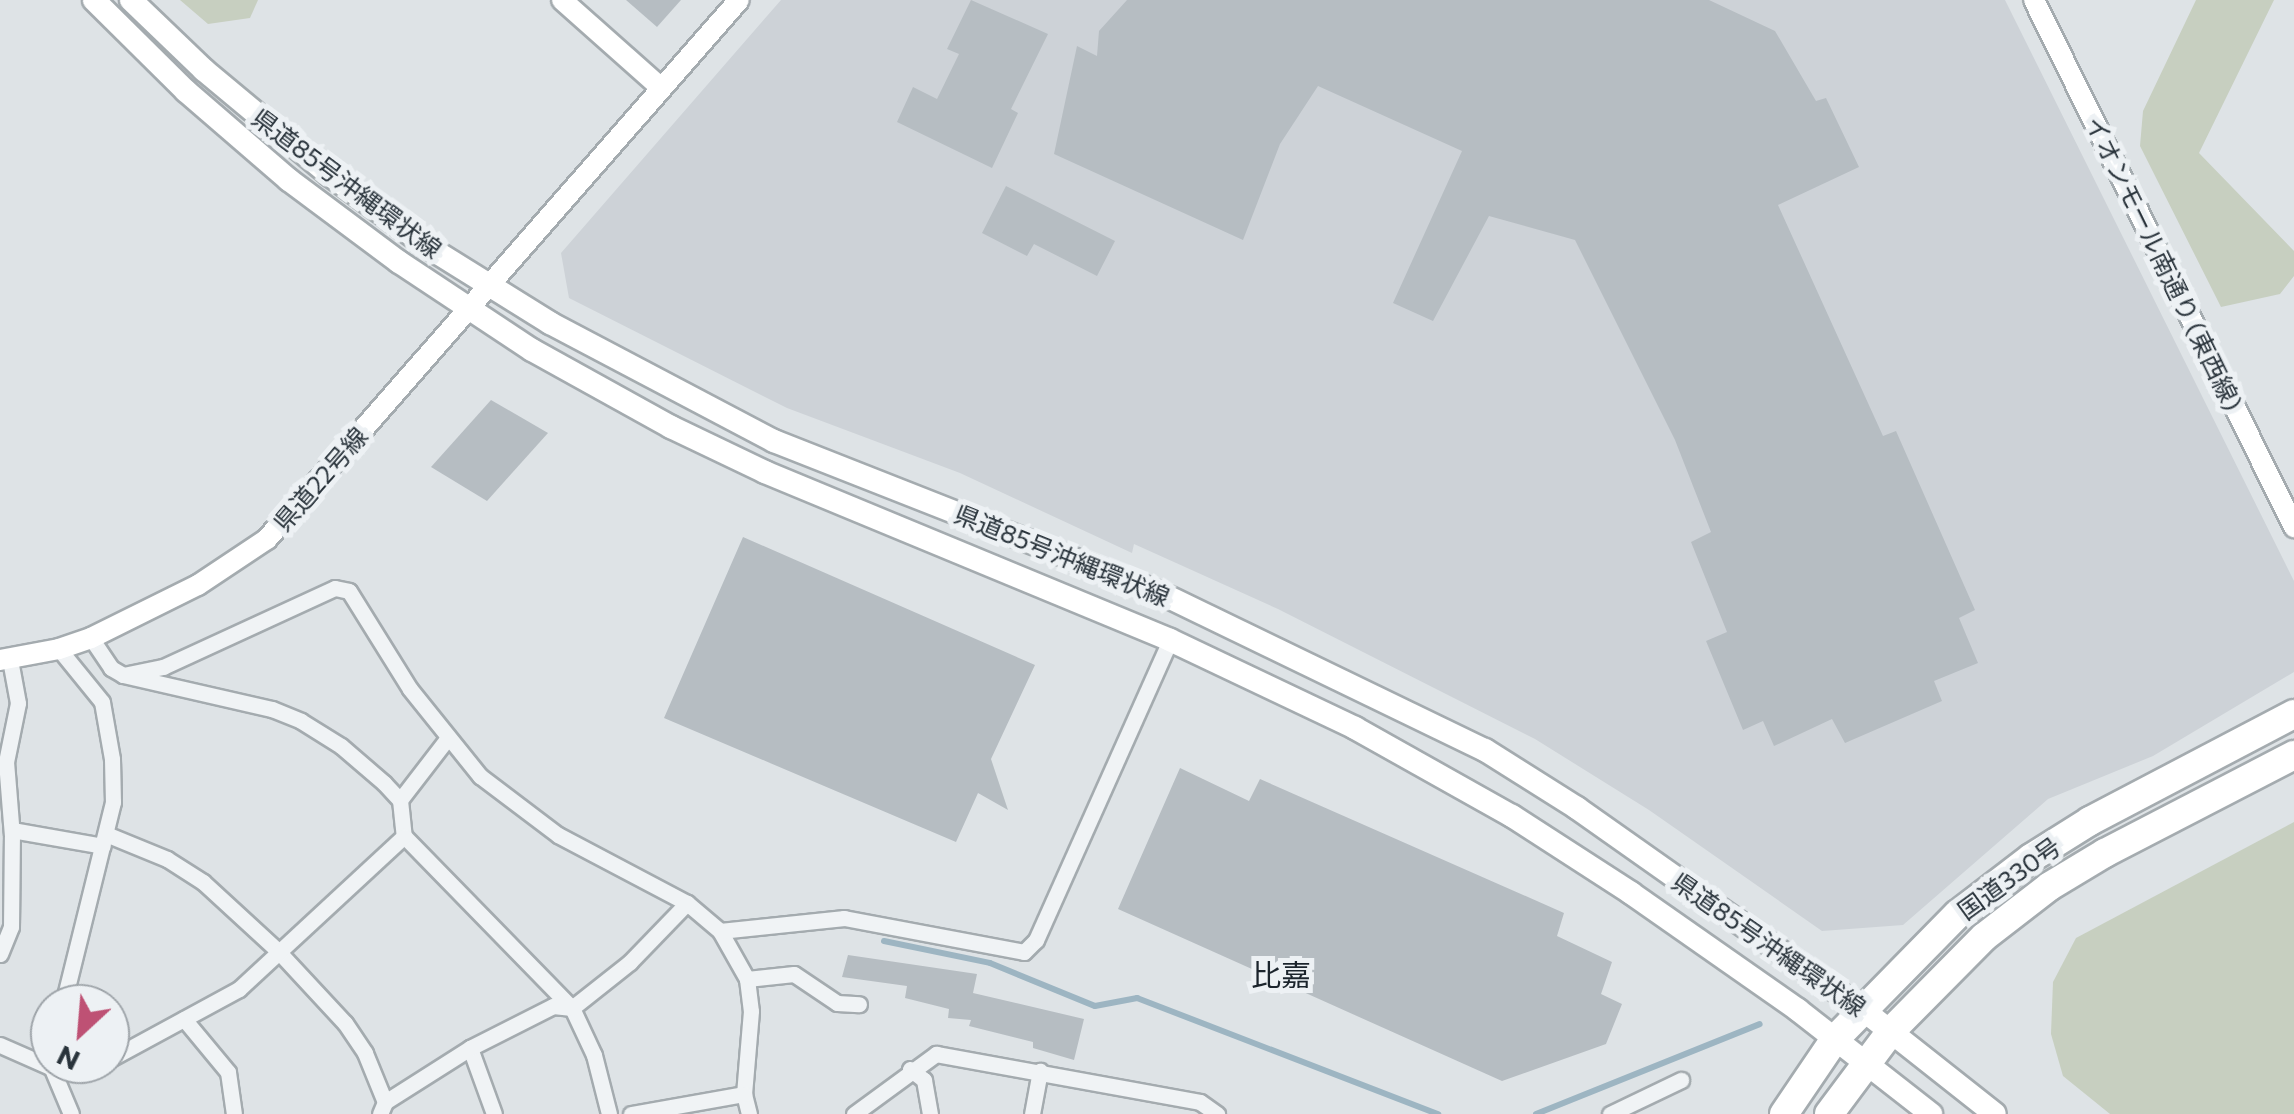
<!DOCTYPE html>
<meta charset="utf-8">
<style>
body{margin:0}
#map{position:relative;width:2294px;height:1114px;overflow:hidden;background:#dee3e6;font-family:Commissioner,"Noto Sans JP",sans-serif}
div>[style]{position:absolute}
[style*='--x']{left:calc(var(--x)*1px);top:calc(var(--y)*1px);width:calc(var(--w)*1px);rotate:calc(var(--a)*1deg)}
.built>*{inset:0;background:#cdd2d7}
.green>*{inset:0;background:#c7cfc0}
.stream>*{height:6px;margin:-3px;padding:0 3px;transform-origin:3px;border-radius:3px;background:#9db5c2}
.building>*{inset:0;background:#b6bdc2}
.roads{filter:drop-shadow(2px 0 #a4abaf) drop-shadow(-2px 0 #a4abaf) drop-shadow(0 2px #a4abaf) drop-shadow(0 -2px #a4abaf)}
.street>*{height:15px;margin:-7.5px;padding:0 7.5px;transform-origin:7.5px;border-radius:7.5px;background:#f0f3f5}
.secondary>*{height:20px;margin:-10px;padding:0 10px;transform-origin:10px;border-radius:10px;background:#fff}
.primary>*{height:22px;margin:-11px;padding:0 11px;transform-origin:11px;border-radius:11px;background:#fff}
.highway>*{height:28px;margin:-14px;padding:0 14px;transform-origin:14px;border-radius:14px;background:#fff}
span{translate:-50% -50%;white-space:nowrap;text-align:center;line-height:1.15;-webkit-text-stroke:10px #edf1f4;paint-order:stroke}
.street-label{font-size:25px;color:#29333b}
.quarter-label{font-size:30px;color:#1b242c}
.north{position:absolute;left:30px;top:984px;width:100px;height:100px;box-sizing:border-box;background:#edf1f4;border:2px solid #9fa5aa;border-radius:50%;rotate:206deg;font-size:28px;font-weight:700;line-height:40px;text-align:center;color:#29333b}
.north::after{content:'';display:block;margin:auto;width:35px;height:45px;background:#be5174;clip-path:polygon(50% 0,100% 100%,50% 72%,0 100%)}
</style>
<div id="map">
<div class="built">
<div style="clip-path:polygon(781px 0,2005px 0,2294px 581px,2294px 672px,2153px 756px,2048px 799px,1903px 925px,1822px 931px,1649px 810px,1535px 739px,1278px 609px,1134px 544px,1132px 553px,960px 473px,787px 408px,569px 298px,561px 253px)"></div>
</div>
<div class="green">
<div style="clip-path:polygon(180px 0,258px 0,250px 18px,208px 24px)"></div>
<div style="clip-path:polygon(2196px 0,2274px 0,2199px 153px,2294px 251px,2294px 276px,2280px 294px,2221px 307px,2140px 146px,2143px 111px)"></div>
<div style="clip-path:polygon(2294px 822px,2294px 1114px,2110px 1114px,2063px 1076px,2051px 1034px,2053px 982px,2076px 938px)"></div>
</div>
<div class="stream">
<div style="--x:884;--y:941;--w:108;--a:11.7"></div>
<div style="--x:990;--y:963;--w:113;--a:22.3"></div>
<div style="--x:1095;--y:1006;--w:43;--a:-10.8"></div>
<div style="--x:1137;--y:998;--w:323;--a:21.1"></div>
<div style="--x:1536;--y:1114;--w:241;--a:-21.9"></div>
</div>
<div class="building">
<div style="clip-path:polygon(626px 0,681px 0,657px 27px)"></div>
<div style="clip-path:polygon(971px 0,1048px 34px,1011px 109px,1018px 113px,992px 168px,897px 122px,913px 87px,937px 99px,959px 54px,947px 49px)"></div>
<div style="clip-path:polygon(1127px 0,1709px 0,1775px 31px,1816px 101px,1826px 98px,1859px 167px,1778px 205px,1883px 436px,1896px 431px,1975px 610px,1959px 618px,1978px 663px,1934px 681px,1942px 701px,1845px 743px,1832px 719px,1774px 746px,1763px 721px,1743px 730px,1706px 641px,1727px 632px,1691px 542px,1711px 532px,1675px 440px,1575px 240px,1489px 216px,1433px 321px,1393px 303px,1462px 151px,1318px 86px,1280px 144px,1243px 240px,1054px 154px,1077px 46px,1097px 56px,1099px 31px)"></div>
<div style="clip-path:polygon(1006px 186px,1115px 241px,1097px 276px,1034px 244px,1027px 256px,982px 233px)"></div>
<div style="clip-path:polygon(491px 400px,548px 433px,487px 501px,431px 467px)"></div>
<div style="clip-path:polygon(743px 537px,1035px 665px,991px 759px,1008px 810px,978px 793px,956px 842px,664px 718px)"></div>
<div style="clip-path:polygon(1180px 768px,1249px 801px,1260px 779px,1564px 913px,1557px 936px,1612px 962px,1601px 994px,1622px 1004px,1606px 1044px,1502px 1081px,1118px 909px)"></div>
<div style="clip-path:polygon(848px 955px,977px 974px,973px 993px,1084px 1019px,1074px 1060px,1033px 1048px,1033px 1042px,969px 1026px,971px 1020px,948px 1018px,949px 1009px,905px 998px,907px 986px,842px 977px)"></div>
</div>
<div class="roads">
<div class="street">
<div style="--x:91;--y:638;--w:36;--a:56"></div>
<div style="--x:111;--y:668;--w:14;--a:30"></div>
<div style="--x:123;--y:675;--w:153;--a:12.9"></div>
<div style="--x:272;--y:709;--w:31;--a:22"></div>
<div style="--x:301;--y:721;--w:47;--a:32"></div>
<div style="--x:341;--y:746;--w:57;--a:40.7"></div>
<div style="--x:384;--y:783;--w:23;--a:47"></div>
<div style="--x:400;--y:800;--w:36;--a:84"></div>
<div style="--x:404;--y:836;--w:240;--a:45.7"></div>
<div style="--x:572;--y:1008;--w:52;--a:64.9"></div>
<div style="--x:594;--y:1055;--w:61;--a:75.7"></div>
<div style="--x:59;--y:649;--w:68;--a:50.9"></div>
<div style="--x:102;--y:702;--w:58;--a:80"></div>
<div style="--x:112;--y:759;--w:43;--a:88.7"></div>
<div style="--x:113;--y:802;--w:208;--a:103.9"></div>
<div style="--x:123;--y:675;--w:41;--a:-11.3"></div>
<div style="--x:163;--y:667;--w:189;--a:-24.7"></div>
<div style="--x:335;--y:588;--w:14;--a:12"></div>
<div style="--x:349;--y:591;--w:115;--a:58.1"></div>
<div style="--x:410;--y:689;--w:112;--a:51.2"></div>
<div style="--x:480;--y:776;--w:98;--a:37.1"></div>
<div style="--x:558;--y:835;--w:146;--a:27.8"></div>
<div style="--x:687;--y:903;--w:43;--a:40.3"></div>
<div style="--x:720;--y:931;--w:55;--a:60.6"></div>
<div style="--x:747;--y:979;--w:32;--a:83"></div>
<div style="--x:751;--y:1011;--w:83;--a:94.8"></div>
<div style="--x:744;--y:1094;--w:21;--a:76"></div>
<div style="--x:400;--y:800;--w:77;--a:-52.4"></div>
<div style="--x:12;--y:830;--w:92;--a:10"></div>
<div style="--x:106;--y:834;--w:66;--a:22.3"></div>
<div style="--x:167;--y:859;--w:43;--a:32.6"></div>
<div style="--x:203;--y:882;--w:102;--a:42.6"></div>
<div style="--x:278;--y:951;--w:98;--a:47.1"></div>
<div style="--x:345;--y:1023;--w:36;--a:56"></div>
<div style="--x:365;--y:1053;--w:53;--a:67.8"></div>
<div style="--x:720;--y:931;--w:125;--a:-6"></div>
<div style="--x:844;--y:918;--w:183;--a:10.7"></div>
<div style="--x:1024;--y:952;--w:17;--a:-45"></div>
<div style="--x:1036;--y:940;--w:329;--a:-65.9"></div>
<div style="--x:0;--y:954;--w:29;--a:-68"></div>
<div style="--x:11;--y:927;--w:91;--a:-89.4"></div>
<div style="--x:12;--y:836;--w:74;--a:-94.6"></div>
<div style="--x:6;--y:762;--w:60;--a:-78.5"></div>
<div style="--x:18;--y:703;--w:44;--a:-100.5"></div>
<div style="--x:747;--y:979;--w:47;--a:-6.1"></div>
<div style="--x:794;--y:974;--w:52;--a:34"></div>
<div style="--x:837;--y:1003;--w:22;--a:3"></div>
<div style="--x:184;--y:1019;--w:69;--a:50.3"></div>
<div style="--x:228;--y:1072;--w:42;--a:81.9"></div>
<div style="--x:0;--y:1045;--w:55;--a:23.7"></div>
<div style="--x:50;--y:1067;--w:46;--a:-3.7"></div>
<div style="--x:470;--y:1048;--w:70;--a:70"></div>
<div style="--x:110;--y:1059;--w:147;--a:-28.5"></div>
<div style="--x:239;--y:989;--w:225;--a:-42.8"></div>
<div style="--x:50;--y:1064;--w:54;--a:67.2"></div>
<div style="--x:910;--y:1069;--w:18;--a:38"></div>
<div style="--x:924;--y:1080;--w:35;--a:80"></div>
<div style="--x:380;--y:1114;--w:13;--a:-67"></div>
<div style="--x:385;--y:1102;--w:101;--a:-32.4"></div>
<div style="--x:470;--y:1048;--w:93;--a:-26.8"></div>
<div style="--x:553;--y:1006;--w:19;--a:6"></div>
<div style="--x:572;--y:1008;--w:74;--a:-38.4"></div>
<div style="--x:630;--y:962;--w:82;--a:-46"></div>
<div style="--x:631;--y:1114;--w:115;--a:-10"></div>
<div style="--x:854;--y:1114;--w:102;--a:-36.2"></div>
<div style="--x:936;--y:1054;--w:268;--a:10.3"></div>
<div style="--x:1200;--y:1102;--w:21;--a:35"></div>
<div style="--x:1032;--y:1114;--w:44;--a:-79.5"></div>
<div style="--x:1610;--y:1114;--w:79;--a:-25.6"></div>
</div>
<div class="secondary">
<div style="--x:562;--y:0;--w:132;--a:41.6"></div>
<div style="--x:2034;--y:0;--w:588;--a:63.74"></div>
<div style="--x:0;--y:660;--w:60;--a:-10.6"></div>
<div style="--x:59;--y:649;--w:34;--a:-19"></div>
<div style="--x:91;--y:638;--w:119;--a:-26.4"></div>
<div style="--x:198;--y:585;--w:83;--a:-33.7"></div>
<div style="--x:267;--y:539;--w:716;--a:-48.79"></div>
</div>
<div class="primary">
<div style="--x:94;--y:0;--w:129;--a:44.7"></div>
<div style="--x:186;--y:91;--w:136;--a:40.8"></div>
<div style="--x:289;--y:180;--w:137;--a:36.7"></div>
<div style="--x:399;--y:262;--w:159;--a:33.5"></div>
<div style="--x:532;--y:350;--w:159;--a:29"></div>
<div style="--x:671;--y:427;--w:104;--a:25.6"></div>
<div style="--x:765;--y:472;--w:438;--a:22.5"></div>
<div style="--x:1170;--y:640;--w:205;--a:25.4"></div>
<div style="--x:1355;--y:728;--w:180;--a:29.3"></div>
<div style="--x:1512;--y:816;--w:142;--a:32.9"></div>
<div style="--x:1631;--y:893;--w:204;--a:35"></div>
<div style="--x:1798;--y:1010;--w:169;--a:38"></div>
<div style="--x:131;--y:0;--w:101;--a:43.8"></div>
<div style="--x:204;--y:70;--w:164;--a:39.8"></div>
<div style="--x:330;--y:175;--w:122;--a:36.3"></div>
<div style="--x:428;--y:247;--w:144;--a:31.9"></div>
<div style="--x:550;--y:323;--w:253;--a:27.8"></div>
<div style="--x:774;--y:441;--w:417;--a:21.5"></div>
<div style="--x:1162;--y:594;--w:359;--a:25.8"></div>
<div style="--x:1485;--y:750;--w:109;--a:32.2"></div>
<div style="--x:1577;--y:808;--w:349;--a:35.2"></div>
<div style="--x:1862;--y:1009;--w:169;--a:38.3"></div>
</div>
<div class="highway">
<div style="--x:1784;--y:1114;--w:91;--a:-55.8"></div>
<div style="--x:1835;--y:1039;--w:175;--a:-45.5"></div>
<div style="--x:1958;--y:914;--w:92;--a:-37.5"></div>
<div style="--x:2031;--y:858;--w:70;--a:-32.1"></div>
<div style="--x:2090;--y:821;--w:230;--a:-27.7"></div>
<div style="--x:1829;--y:1114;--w:104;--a:-53.2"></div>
<div style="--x:1891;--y:1031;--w:132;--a:-45.3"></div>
<div style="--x:1984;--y:937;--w:83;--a:-37.7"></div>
<div style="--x:2050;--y:886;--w:64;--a:-31"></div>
<div style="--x:2105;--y:853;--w:213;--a:-27.4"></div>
</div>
</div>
<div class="street-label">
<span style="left:347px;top:183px;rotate:37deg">県道85号沖縄環状線</span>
<span style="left:2164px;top:263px;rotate:64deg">イオンモール南通り (東西線)</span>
<span style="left:320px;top:479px;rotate:-49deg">県道22号線</span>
<span style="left:1062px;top:555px;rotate:22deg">県道85号沖縄環状線</span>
<span style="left:2009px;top:878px;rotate:-36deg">国道330号</span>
<span style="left:1769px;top:944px;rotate:35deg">県道85号沖縄環状線</span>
</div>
<div class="quarter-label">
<span style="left:1281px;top:974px">比嘉</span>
</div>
<div class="north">N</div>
</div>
